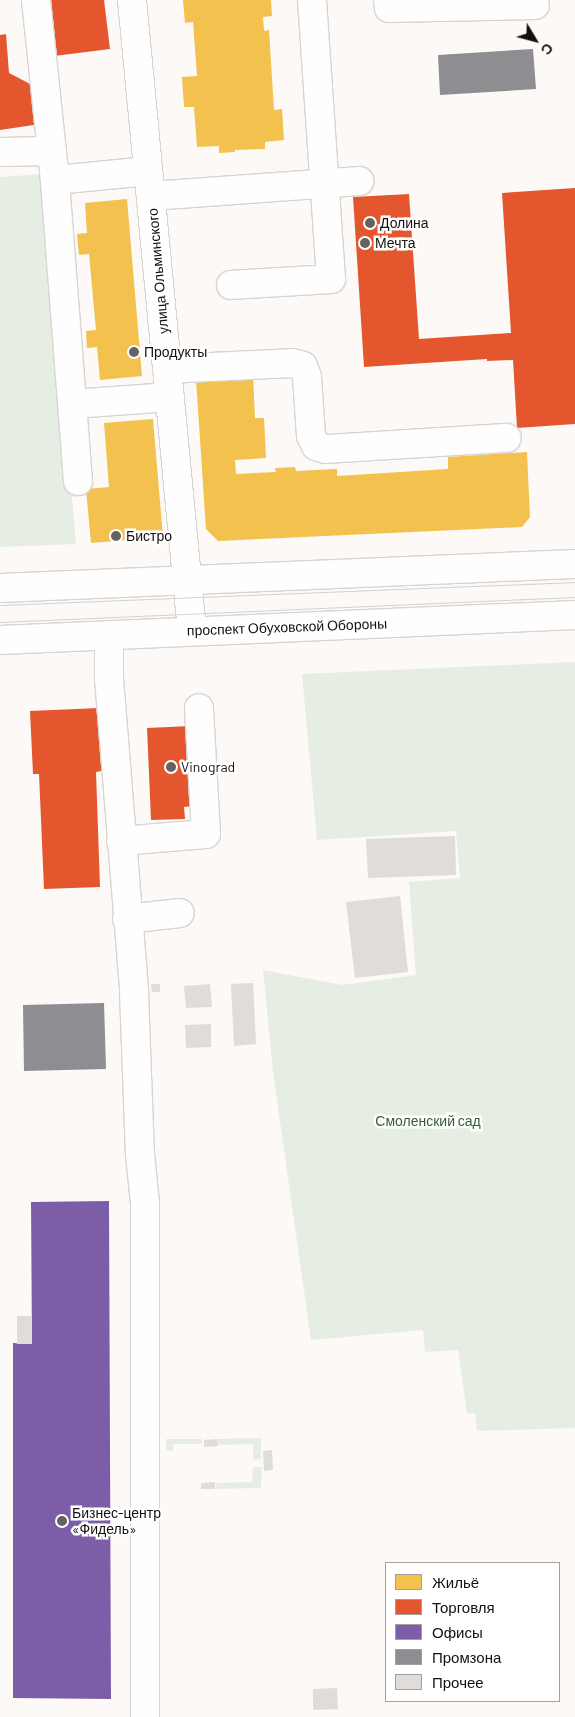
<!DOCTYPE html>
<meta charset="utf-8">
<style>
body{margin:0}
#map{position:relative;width:575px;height:1717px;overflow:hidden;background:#fcf9f6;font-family:Barlow,sans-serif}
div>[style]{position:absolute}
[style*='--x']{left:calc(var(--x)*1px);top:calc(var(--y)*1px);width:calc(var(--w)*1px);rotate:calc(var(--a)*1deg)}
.green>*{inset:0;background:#e6eee3}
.homes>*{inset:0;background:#f2c14e}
.shops>*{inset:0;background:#e4572e}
.offices>*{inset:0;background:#7b5ea7}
.industry>*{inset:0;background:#8d8d92}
.building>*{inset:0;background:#dfdcd9}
.roads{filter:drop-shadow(1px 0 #d7d4d1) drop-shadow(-1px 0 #d7d4d1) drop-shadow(0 1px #d7d4d1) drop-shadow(0 -1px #d7d4d1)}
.minor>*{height:28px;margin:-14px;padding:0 14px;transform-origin:14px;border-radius:14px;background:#fffefe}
.major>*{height:28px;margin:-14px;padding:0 14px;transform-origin:14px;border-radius:14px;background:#fffefe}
.tram>*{height:1px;margin:-0.5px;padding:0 0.5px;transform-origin:0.5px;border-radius:0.5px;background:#d2d2d1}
.dots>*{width:14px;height:14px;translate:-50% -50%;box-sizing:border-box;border:2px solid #fff;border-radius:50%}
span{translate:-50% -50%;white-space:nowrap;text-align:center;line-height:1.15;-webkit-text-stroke:5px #fff;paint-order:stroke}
.poi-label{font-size:14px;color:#13110d}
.left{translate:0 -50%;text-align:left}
.street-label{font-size:14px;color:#13110d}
.park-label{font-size:14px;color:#355c33}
.legend{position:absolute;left:385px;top:1562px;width:175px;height:140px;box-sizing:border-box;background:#fff;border:1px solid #a1a09e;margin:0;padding:6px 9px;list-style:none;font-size:15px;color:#13110d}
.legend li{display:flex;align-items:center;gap:10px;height:25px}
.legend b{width:25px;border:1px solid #a1a09e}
.north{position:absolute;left:510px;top:15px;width:50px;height:50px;-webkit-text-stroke:4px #fff;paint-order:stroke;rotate:127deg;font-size:14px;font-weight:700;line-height:20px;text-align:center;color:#13110d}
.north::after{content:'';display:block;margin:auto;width:18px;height:22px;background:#13110d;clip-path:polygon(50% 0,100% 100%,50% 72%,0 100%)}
</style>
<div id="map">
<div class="green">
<div style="clip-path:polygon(44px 174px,76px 544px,0 547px,0 177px)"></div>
<div style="clip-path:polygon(575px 662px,575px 1428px,477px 1431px,475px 1413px,467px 1414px,458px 1350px,425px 1352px,423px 1330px,311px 1340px,273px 1072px,263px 970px,342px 985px,416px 975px,409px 882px,460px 878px,456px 831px,317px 840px,302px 674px)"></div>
<div style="clip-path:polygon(261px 1438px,261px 1459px,253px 1460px,253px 1444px,219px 1445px,218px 1439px)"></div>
<div style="clip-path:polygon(166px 1439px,202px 1439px,202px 1444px,173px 1444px,173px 1451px,166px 1450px)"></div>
<div style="clip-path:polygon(253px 1467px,262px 1467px,261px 1488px,216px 1489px,216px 1483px,252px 1482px)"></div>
</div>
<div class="homes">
<div style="clip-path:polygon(183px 0,271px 0,272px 16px,263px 17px,264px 31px,269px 30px,274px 110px,282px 109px,284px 140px,265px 142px,265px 149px,235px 150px,235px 152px,219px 153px,219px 146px,197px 147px,194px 107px,184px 107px,182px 77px,197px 76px,193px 22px,185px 23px)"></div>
<div style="clip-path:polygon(127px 199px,142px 376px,100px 380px,97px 347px,87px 348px,86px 331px,96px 330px,89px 254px,79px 255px,77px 234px,87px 233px,85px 203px)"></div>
<div style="clip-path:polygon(253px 376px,255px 418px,264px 418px,266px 458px,235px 460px,236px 474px,276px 472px,275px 468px,295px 467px,296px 471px,337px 469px,337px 476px,448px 469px,448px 457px,527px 452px,530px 517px,522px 527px,218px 541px,206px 529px,196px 379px)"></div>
<div style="clip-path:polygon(153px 419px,163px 537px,91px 543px,86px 489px,109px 487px,104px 423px)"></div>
</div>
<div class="shops">
<div style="clip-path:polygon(48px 0,104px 0,110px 49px,54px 56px)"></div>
<div style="clip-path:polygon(6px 34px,9px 73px,36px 87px,40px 124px,0 130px,0 35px)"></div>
<div style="clip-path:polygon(575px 188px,575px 424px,517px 428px,513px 360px,487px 361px,487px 359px,364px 367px,353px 197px,409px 194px,419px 339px,511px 333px,502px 193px)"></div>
<div style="clip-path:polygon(99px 708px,102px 771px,96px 772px,100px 887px,44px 889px,39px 774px,33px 774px,30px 711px)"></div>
<div style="clip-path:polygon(191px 726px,195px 806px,184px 807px,185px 819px,151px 820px,147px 728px)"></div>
</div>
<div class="offices">
<div style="clip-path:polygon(109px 1201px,111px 1699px,13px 1698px,13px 1343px,32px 1344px,31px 1202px)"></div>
</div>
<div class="industry">
<div style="clip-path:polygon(533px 49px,536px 89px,440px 95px,438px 55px)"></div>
<div style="clip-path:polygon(104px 1003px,106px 1069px,24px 1071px,23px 1005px)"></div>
</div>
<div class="building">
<div style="clip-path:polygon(455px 836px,456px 875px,368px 878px,366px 839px)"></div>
<div style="clip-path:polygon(400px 896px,408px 972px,355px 978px,346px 902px)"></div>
<div style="clip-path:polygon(253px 983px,256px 1044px,234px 1046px,231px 984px)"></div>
<div style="clip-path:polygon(151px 984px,160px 984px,160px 992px,152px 992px)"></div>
<div style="clip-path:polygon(210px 984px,212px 1007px,186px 1008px,184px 986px)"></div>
<div style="clip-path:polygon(211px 1024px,211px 1047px,186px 1048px,185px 1025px)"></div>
<div style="clip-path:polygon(17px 1316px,32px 1316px,32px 1344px,17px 1344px)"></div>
<div style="clip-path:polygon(218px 1439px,218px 1446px,204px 1447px,204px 1440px)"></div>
<div style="clip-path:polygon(272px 1450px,273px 1470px,264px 1471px,263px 1451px)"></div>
<div style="clip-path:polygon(215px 1482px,215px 1489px,201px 1489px,201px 1483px)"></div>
<div style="clip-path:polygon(337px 1688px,338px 1709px,313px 1710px,313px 1689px)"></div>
</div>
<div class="roads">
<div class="minor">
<div style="--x:36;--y:0;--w:181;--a:84"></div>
<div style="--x:132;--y:0;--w:634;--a:84.57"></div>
<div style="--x:388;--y:0;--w:8;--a:83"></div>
<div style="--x:389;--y:8;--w:146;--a:-1.2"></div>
<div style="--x:0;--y:152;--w:52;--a:-1.1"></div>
<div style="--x:151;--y:196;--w:209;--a:-4.1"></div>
<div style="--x:231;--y:285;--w:100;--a:-3.4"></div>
<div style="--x:331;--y:279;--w:280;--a:-93.9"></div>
<div style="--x:167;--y:369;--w:125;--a:-2.7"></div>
<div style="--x:292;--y:363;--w:11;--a:15"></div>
<div style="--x:303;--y:366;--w:12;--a:70"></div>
<div style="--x:307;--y:377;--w:59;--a:86.1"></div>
<div style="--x:311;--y:436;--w:11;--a:63"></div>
<div style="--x:316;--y:446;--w:10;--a:17"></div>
<div style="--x:326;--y:449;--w:181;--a:-3.5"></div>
<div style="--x:73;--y:404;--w:97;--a:-4.1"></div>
<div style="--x:78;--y:481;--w:302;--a:-94.4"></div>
<div style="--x:55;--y:180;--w:93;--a:-5.5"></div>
<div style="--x:109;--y:635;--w:43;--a:90"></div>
<div style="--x:109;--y:678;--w:315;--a:85.4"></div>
<div style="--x:134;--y:992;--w:162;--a:87.9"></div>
<div style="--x:140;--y:1154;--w:49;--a:84.2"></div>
<div style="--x:145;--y:1203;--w:514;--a:90"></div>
<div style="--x:121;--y:841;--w:85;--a:-4.7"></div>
<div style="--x:206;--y:834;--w:126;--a:-93.2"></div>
<div style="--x:127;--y:919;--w:53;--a:-6.5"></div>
</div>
<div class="major">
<div style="--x:0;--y:588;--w:576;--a:-2.39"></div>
<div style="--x:0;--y:640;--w:576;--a:-2.49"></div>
</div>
</div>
<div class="tram">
<div style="--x:0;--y:605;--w:575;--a:-2.29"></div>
<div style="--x:0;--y:622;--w:576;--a:-2.49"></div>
</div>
<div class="dots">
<div style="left:370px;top:223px;background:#65625f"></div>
<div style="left:365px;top:243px;background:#65625f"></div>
<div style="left:134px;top:352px;background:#65625f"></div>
<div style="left:116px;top:536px;background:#65625f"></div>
<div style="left:171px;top:767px;background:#65625f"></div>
<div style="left:62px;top:1521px;background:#65625f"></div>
</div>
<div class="poi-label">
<span class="left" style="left:380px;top:223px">Долина</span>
<span class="left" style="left:375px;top:243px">Мечта</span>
<span class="left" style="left:144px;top:352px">Продукты</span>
<span class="left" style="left:126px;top:536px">Бистро</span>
<span class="left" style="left:181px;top:767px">Vinograd</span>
<span class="left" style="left:72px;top:1521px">Бизнес-центр<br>«Фидель»</span>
</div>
<div class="street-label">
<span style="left:158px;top:271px;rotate:-95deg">улица Ольминского</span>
<span style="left:287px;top:627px;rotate:-2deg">проспект Обуховской Обороны</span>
</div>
<div class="park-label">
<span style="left:428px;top:1121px">Смоленский сад</span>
</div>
<ul class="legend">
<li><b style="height:14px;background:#f2c14e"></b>Жильё</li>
<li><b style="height:14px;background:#e4572e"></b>Торговля</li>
<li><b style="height:14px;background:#7b5ea7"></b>Офисы</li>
<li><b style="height:14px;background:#8d8d92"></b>Промзона</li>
<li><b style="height:14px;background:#dfdcd9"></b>Прочее</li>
</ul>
<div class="north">С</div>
</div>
